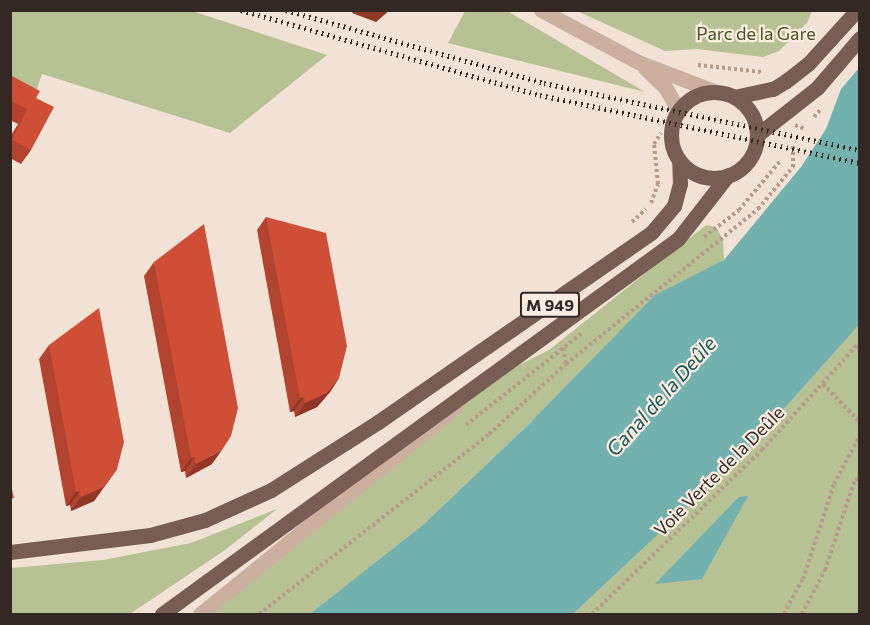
<!DOCTYPE html>
<meta charset="utf-8">
<style>
body{margin:0}
#map{position:relative;width:870px;height:625px;overflow:hidden;background:#f2e2d5;font-family:Commissioner,sans-serif}
div>[style]{position:absolute}
[style*='--x']{left:calc(var(--x)*1px);top:calc(var(--y)*1px);width:calc(var(--w)*1px);rotate:calc(var(--a)*1deg)}
.green>*{inset:0;background:#b7c294}
.water>*{inset:0;background:#72b1ae}
.path>*{height:4px;margin-top:-2px;transform-origin:0;background:repeating-linear-gradient(90deg,#b69a8b 0 3px,transparent 0 6px)}
.minor>*{height:15px;margin:-7.5px;padding:0 7.5px;transform-origin:7.5px;border-radius:7.5px;background:#cbb0a0}
.major>*{height:15px;margin:-7.5px;padding:0 7.5px;transform-origin:7.5px;border-radius:7.5px;background:#775d54}
.major>.ring{margin:-7.5px;padding:0;box-sizing:content-box;background:none;border:15px solid #775d54;border-radius:50%}
.rail>*{height:4.5px;margin-top:-2.25px;transform-origin:0;background:repeating-linear-gradient(90deg,#342824 0 1.5px,transparent 0 6px)}
.wall>*{inset:0;background:#b2432e}
.shaded-wall>*{inset:0;background:#913726}
.building>*{inset:0;background:#cf4e36}
span{translate:-50% -50%;white-space:nowrap;text-align:center;line-height:1.15;-webkit-text-stroke:4.5px #faece1;paint-order:stroke}
.shield-label span{padding:2px 4px;background:#faece1;border:2px solid;border-radius:4px;-webkit-text-stroke-width:0}
.shield-label{font-size:16px;color:#342824;font-weight:700}
.park-label{font-size:18px;color:#475426}
.street-label{font-size:18px;color:#342824}
.water-label{font-size:20px;color:#175857;font-style:italic}
.frame{position:absolute;inset:0;border:12px solid #342824;pointer-events:none}
</style>
<div id="map">
<div class="green">
<div style="clip-path:polygon(10px 11px,192px 11px,327px 55px,230px 133px,42px 74px,32px 103px,11px 86px)"></div>
<div style="clip-path:polygon(465px 11px,507px 11px,645px 92px,448px 43px)"></div>
<div style="clip-path:polygon(577px 11px,812px 11px,807px 23px,779px 51px,763px 57px,697px 49px,665px 51px)"></div>
<div style="clip-path:polygon(706px 225px,716px 227px,723px 240px,724px 260px,706px 271px,529px 424px,424px 524px,312px 613px,200px 614px,488px 380px,549px 350px)"></div>
<div style="clip-path:polygon(859px 325px,859px 614px,573px 614px,741px 457px)"></div>
<div style="clip-path:polygon(277px 509px,225px 550px,130px 614px,11px 614px,11px 568px,103px 560px,191px 543px)"></div>
</div>
<div class="water">
<div style="clip-path:polygon(859px 68px,859px 325px,741px 457px,573px 614px,310px 614px,424px 524px,529px 424px,655px 295px,724px 260px,801px 167px,826px 129px,841px 89px)"></div>
<div style="clip-path:polygon(748px 496px,702px 579px,655px 584px,739px 497px)"></div>
</div>
<div class="path">
<div style="--x:698;--y:65;--w:64;--a:6.2"></div>
<div style="--x:814;--y:117;--w:11;--a:-49"></div>
<div style="--x:795;--y:125;--w:11;--a:22"></div>
<div style="--x:651;--y:203;--w:20;--a:-70"></div>
<div style="--x:658;--y:184;--w:40;--a:-95.7"></div>
<div style="--x:654;--y:144;--w:13;--a:-58"></div>
<div style="--x:632;--y:222;--w:19;--a:-43"></div>
<div style="--x:704;--y:237;--w:44;--a:-37.6"></div>
<div style="--x:739;--y:210;--w:65;--a:-50"></div>
<div style="--x:563;--y:348;--w:16;--a:79"></div>
<div style="--x:823;--y:384;--w:53;--a:45.8"></div>
<div style="--x:466;--y:425;--w:148;--a:-38.4"></div>
<div style="--x:259;--y:614;--w:292;--a:-38"></div>
<div style="--x:489;--y:434;--w:104;--a:-42.3"></div>
<div style="--x:566;--y:364;--w:247;--a:-38.9"></div>
<div style="--x:758;--y:209;--w:55;--a:-50.2"></div>
<div style="--x:793;--y:167;--w:21;--a:-90"></div>
<div style="--x:592;--y:614;--w:236;--a:-44"></div>
<div style="--x:762;--y:450;--w:146;--a:-47.8"></div>
<div style="--x:784;--y:614;--w:40;--a:-62"></div>
<div style="--x:803;--y:579;--w:100;--a:-71.9"></div>
<div style="--x:834;--y:484;--w:55;--a:-62"></div>
<div style="--x:802;--y:614;--w:50;--a:-62.4"></div>
<div style="--x:825;--y:570;--w:95;--a:-71.6"></div>
<div style="--x:855;--y:480;--w:5;--a:-22"></div>
</div>
<div class="minor">
<div style="--x:541;--y:10;--w:110;--a:28.2"></div>
<div style="--x:638;--y:62;--w:84;--a:21"></div>
<div style="--x:645;--y:68;--w:28;--a:44"></div>
<div style="--x:665;--y:87;--w:28;--a:60"></div>
<div style="--x:200;--y:614;--w:329;--a:-39"></div>
</div>
<div class="major">
<div class="ring" style="left:671px;top:92px;width:71px;height:71px"></div>
<div style="--x:734;--y:97;--w:40;--a:-12"></div>
<div style="--x:773;--y:89;--w:15;--a:-32"></div>
<div style="--x:786;--y:81;--w:28;--a:-38"></div>
<div style="--x:808;--y:64;--w:73;--a:-47.8"></div>
<div style="--x:757;--y:135;--w:76;--a:-38.1"></div>
<div style="--x:817;--y:88;--w:66;--a:-49.3"></div>
<div style="--x:10;--y:552;--w:141;--a:-6.9"></div>
<div style="--x:150;--y:535;--w:57;--a:-15.3"></div>
<div style="--x:205;--y:520;--w:72;--a:-24.4"></div>
<div style="--x:271;--y:490;--w:127;--a:-32.4"></div>
<div style="--x:378;--y:422;--w:333;--a:-34.7"></div>
<div style="--x:652;--y:232;--w:34;--a:-50"></div>
<div style="--x:674;--y:206;--w:23;--a:-75"></div>
<div style="--x:680;--y:184;--w:24;--a:-92"></div>
<div style="--x:162;--y:614;--w:638;--a:-36.01"></div>
<div style="--x:678;--y:239;--w:81;--a:-52"></div>
</div>
<div class="rail">
<div style="--x:241;--y:10;--w:311;--a:15.9"></div>
<div style="--x:540;--y:95;--w:327;--a:12"></div>
<div style="--x:286;--y:10;--w:268;--a:15.8"></div>
<div style="--x:544;--y:83;--w:323;--a:12"></div>
</div>
<div class="wall">
<div style="clip-path:polygon(10px 75px,36px 98px,31px 150px,21px 164px,10px 158px,10px 137px,18px 124px,10px 120px)"></div>
<div style="clip-path:polygon(266px 217px,339px 378px,330px 392px,317px 407px,295px 417px,294px 411px,290px 412px,257px 230px)"></div>
<div style="clip-path:polygon(154px 262px,212px 464px,186px 478px,185px 471px,181px 472px,144px 276px)"></div>
<div style="clip-path:polygon(49px 345px,117px 469px,94px 501px,71px 511px,70px 505px,66px 506px,39px 359px)"></div>
</div>
<div class="shaded-wall">
<div style="clip-path:polygon(354px 10px,390px 10px,376px 22px,352px 13px)"></div>
<div style="clip-path:polygon(339px 378px,330px 392px,317px 407px,295px 417px,305px 403px)"></div>
<div style="clip-path:polygon(304px 397px,294px 411px,290px 412px,300px 398px)"></div>
<div style="clip-path:polygon(222px 450px,212px 464px,186px 478px,196px 464px)"></div>
<div style="clip-path:polygon(195px 457px,185px 471px,181px 472px,191px 458px)"></div>
<div style="clip-path:polygon(117px 469px,94px 501px,71px 511px,81px 497px)"></div>
<div style="clip-path:polygon(80px 491px,70px 505px,66px 506px,76px 492px)"></div>
</div>
<div class="building">
<div style="clip-path:polygon(10px 75px,40px 91px,36px 98px,54px 107px,31px 150px,12px 140px,27px 109px,10px 100px)"></div>
<div style="clip-path:polygon(266px 217px,326px 233px,347px 346px,339px 378px,327px 393px,305px 403px,304px 397px,300px 398px)"></div>
<div style="clip-path:polygon(204px 224px,238px 408px,231px 436px,222px 450px,196px 464px,195px 457px,191px 458px,154px 262px)"></div>
<div style="clip-path:polygon(99px 308px,124px 442px,117px 469px,104px 487px,81px 497px,80px 491px,76px 492px,49px 345px)"></div>
<div style="clip-path:polygon(10px 481px,14px 498px,10px 499px)"></div>
</div>
<div class="shield-label">
<span style="left:550px;top:305px">M 949</span>
</div>
<div class="park-label">
<span style="left:756px;top:33px">Parc de la Gare</span>
</div>
<div class="street-label">
<span style="left:719px;top:471px;rotate:-45deg">Voie Verte de la Deûle</span>
</div>
<div class="water-label">
<span style="left:661px;top:396px;rotate:-48deg">Canal de la Deûle</span>
</div>
<div class="frame"></div>
</div>
